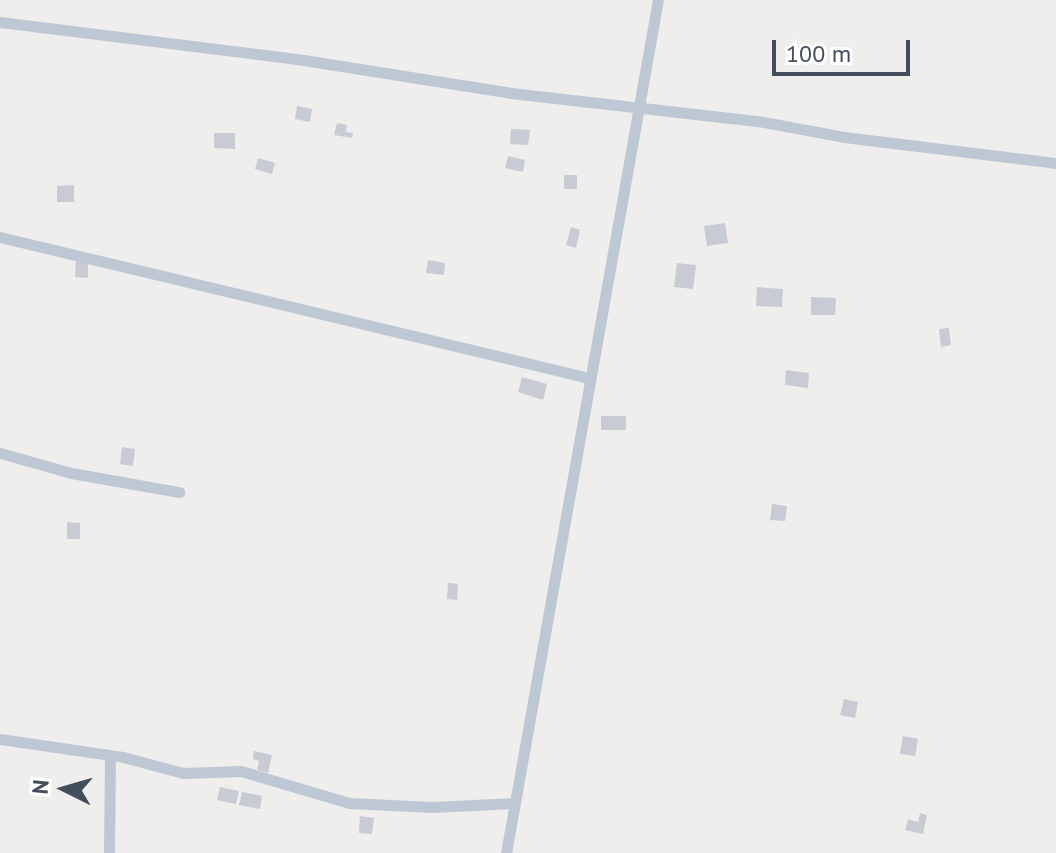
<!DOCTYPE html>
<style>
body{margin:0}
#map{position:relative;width:1056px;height:853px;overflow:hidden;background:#f0eded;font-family:"PT Sans",sans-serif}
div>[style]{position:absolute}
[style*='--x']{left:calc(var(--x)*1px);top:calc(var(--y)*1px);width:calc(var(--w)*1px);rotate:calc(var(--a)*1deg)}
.building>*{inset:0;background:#c8cbd4}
.minor>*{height:11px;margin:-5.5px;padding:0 5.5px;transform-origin:5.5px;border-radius:5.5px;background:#bec8d4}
span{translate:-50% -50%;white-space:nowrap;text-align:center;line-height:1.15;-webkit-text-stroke:8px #fff;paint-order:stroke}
.north{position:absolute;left:24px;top:749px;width:80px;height:80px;-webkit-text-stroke:6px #fff;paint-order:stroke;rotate:275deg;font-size:22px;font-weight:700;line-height:32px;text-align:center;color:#434e5d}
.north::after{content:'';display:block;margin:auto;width:28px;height:36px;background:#434e5d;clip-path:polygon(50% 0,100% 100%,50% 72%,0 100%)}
.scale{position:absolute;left:772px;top:40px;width:138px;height:36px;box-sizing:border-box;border:4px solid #434e5d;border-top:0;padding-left:10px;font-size:24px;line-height:28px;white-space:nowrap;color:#434e5d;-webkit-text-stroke:6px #fff;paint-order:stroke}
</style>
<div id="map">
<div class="building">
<div style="clip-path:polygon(297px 106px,312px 109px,310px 122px,295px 119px)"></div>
<div style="clip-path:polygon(337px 123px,347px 125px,346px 132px,353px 133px,352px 138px,334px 135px)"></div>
<div style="clip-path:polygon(511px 129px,530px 130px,528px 145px,510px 144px)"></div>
<div style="clip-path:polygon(214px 133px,235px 133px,235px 149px,214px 148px)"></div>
<div style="clip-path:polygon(508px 156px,525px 160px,523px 172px,505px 168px)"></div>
<div style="clip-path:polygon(258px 158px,275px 163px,272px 174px,255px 169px)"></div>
<div style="clip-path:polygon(564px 175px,577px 175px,577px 189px,564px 189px)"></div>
<div style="clip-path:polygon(74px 185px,74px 202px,57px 202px,57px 186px)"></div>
<div style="clip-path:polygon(725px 223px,728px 243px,707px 246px,704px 226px)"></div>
<div style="clip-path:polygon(571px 227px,580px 230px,576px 248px,566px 245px)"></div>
<div style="clip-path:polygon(428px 260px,445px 263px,444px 275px,426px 273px)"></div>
<div style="clip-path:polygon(76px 261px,88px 261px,88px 278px,75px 277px)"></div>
<div style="clip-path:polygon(677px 263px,696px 265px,693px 289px,674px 287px)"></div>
<div style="clip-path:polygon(757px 287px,783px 289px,782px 307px,756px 306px)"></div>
<div style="clip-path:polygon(811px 297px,836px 298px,835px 315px,811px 315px)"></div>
<div style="clip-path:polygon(949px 328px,951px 345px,941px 347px,939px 329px)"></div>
<div style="clip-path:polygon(786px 370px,809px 373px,808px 388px,785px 385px)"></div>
<div style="clip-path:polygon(522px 377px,547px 384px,543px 400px,518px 392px)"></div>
<div style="clip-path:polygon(601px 416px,626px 416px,626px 430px,601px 430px)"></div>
<div style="clip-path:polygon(122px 447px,135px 449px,133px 466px,120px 464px)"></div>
<div style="clip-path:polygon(772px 504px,787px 506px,785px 521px,770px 520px)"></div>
<div style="clip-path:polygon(67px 522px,80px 523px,80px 539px,67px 539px)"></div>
<div style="clip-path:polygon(448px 583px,458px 584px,457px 600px,447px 599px)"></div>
<div style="clip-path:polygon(844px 699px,858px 702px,855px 718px,840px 715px)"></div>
<div style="clip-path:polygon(903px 736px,918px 739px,915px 756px,900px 754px)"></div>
<div style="clip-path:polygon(254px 751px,272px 755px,268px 773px,257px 770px,259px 761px,253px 759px)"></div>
<div style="clip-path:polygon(220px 787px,239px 791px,236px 804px,217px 800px)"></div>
<div style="clip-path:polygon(242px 792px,262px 796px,260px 809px,239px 805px)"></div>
<div style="clip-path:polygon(920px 813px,927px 815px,923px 834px,905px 830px,908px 819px,918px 822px)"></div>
<div style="clip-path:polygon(360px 816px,374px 818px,372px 834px,359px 833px)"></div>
</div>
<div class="minor">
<div style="--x:0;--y:22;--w:299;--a:7.1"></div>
<div style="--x:297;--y:59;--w:217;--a:9"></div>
<div style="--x:511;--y:93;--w:249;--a:6.5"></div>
<div style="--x:758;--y:121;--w:87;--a:10.5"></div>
<div style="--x:844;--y:137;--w:214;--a:7"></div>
<div style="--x:0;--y:237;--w:606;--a:13.46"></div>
<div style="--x:0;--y:453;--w:74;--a:15.7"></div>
<div style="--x:71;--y:473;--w:110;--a:10"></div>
<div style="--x:0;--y:739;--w:124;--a:8.3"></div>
<div style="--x:123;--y:757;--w:62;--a:14.9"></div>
<div style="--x:183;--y:773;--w:58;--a:-2"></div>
<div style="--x:241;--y:771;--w:113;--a:16.5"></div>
<div style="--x:349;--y:803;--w:83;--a:2.8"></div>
<div style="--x:432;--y:807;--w:81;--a:-2.8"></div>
<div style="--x:109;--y:853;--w:96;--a:-89.4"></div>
<div style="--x:506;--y:853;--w:866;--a:-79.9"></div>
</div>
<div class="north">N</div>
<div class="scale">100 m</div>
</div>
